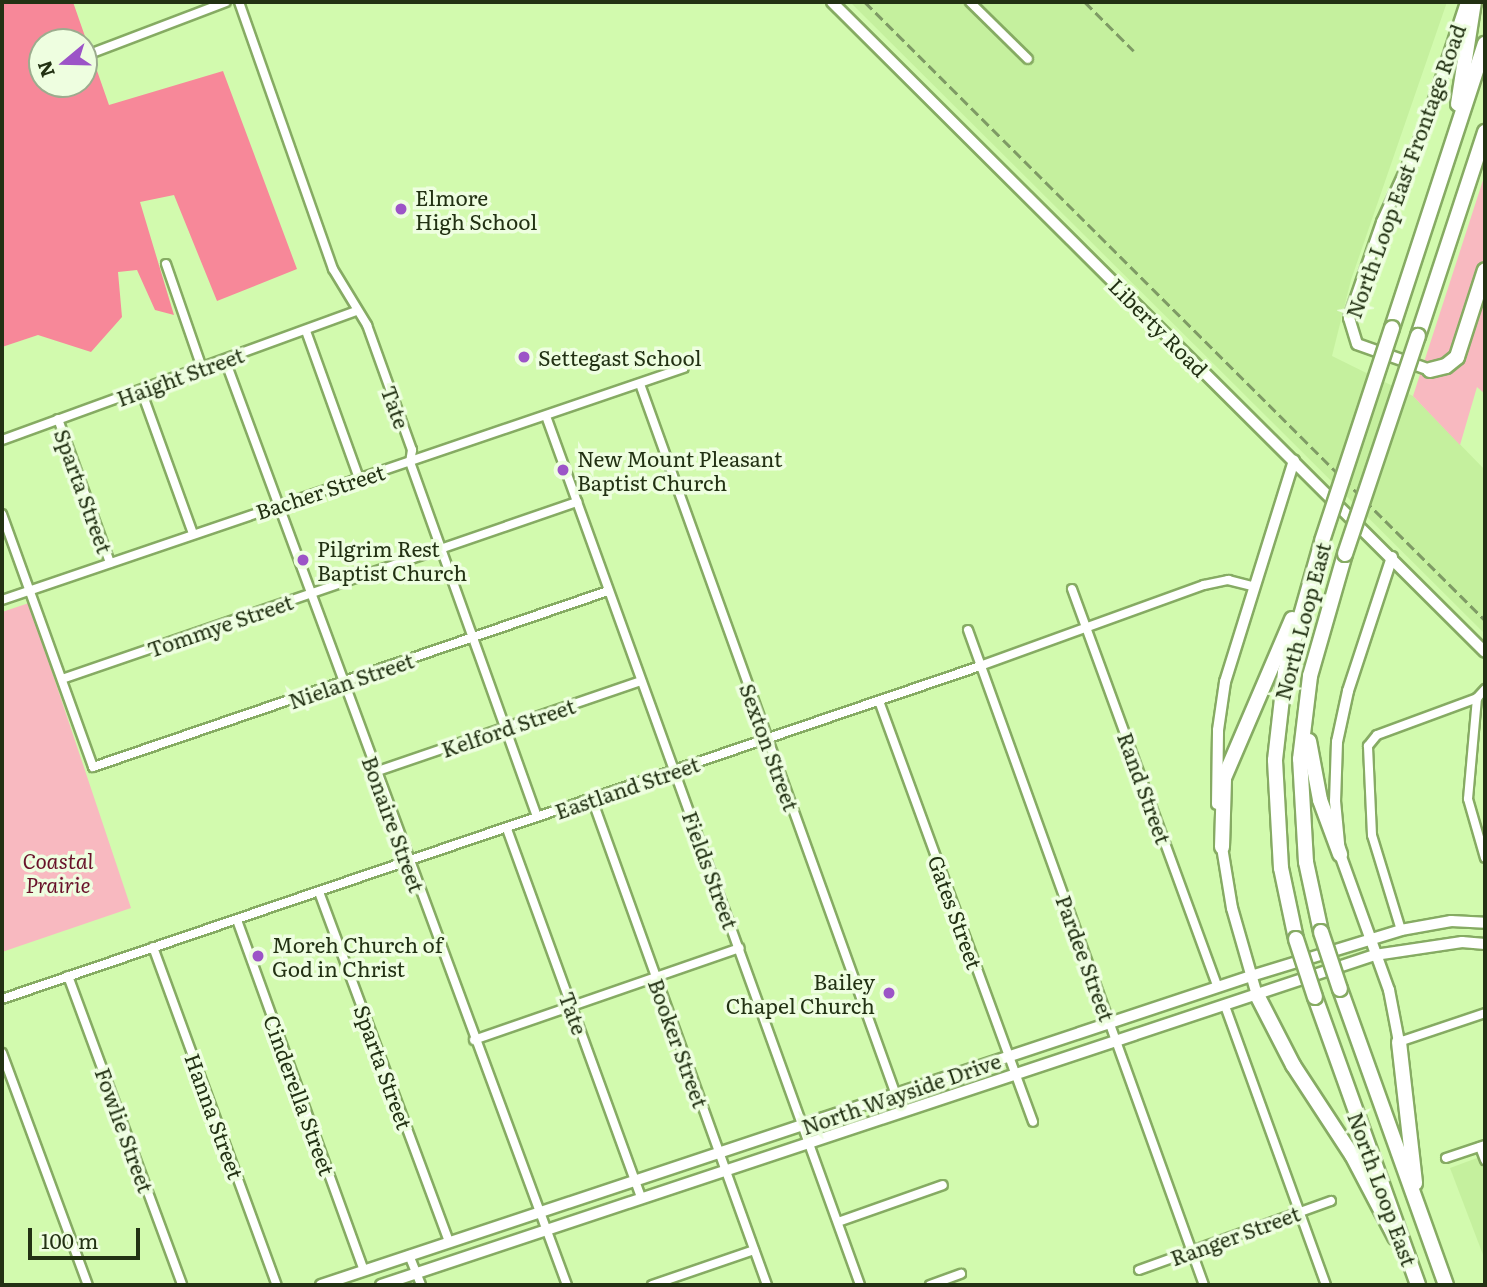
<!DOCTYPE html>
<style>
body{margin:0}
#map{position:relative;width:1487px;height:1287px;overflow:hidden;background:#d2faae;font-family:Literata,serif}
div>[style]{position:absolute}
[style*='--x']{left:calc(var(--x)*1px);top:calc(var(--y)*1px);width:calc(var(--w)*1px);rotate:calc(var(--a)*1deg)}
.built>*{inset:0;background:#c5f09e}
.green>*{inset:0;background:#f8b9c0}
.forest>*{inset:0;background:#f78899}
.roads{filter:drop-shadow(2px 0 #86ab63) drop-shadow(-2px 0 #86ab63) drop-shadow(0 2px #86ab63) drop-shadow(0 -2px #86ab63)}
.minor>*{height:8px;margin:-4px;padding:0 4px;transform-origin:4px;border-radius:4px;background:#fff}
.secondary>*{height:10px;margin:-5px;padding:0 5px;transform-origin:5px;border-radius:5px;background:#fff}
.motorway>*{height:14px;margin:-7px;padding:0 7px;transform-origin:7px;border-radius:7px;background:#fff}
.rail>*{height:2.5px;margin-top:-1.25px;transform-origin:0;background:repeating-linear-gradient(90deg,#7e9a64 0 10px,transparent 0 15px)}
.bridges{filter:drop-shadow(2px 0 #86ab63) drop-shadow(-2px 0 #86ab63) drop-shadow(0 2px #86ab63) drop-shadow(0 -2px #86ab63)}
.motorway-bridge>*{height:14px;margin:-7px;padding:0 7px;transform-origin:7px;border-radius:7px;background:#fff}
.dots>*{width:19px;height:19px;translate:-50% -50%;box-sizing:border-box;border:4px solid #eefee0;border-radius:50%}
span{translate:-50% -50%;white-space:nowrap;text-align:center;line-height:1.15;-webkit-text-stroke:7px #eefee0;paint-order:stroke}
.street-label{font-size:21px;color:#223113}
.poi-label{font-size:21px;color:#223113}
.left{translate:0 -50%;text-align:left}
.right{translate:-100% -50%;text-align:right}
.park-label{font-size:21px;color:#69122a;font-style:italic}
.frame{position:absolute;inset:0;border:4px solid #223113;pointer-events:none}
.north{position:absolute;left:28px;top:28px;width:70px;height:70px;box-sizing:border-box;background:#eefee0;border:2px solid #9cac8e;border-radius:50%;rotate:251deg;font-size:19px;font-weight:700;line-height:28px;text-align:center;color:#223113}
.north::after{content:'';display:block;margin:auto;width:24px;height:32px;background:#9c54c7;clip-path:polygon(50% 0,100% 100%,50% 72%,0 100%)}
.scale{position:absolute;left:28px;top:1228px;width:112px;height:32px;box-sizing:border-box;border:4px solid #223113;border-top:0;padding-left:9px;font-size:21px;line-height:24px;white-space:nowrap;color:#223113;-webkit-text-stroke:5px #eefee0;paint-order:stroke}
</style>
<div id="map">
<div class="built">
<div style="clip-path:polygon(850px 2px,1447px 2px,1351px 280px,1332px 356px,1413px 396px,1485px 470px,1485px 634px)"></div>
<div style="clip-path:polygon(1485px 1155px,1485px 1260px,1450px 1168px)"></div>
</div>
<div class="green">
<div style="clip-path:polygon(1485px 174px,1485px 394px,1477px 387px,1460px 445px,1413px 396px)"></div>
<div style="clip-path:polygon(29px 603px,131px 908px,2px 952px,2px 612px)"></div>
</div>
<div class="forest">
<div style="clip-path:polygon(evenodd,2px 2px,73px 2px,109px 105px,223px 71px,297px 269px,217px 301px,174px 195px,140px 202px,174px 315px,155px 310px,137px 270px,118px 272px,122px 317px,91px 352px,38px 335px,2px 347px,2px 2px,42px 42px,84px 42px,84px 84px,42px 84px,42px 42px)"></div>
</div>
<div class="roads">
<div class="minor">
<div style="--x:239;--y:2;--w:283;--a:70.6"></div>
<div style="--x:333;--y:269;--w:66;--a:58.7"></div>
<div style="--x:367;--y:325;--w:133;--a:70.2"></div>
<div style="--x:412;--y:450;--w:12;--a:99"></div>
<div style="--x:410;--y:462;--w:377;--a:70.3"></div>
<div style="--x:970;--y:2;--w:81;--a:44.5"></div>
<div style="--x:92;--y:53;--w:143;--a:-20.8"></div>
<div style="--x:166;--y:264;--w:110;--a:70.9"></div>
<div style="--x:306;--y:331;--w:156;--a:70.2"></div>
<div style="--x:225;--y:360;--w:986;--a:69.71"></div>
<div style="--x:640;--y:384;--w:771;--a:70.2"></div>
<div style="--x:141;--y:390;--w:153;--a:70.1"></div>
<div style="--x:546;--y:416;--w:924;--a:70.13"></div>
<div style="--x:58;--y:419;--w:153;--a:70.1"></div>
<div style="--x:2;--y:440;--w:378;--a:-20"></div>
<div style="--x:2;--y:514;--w:269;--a:70.2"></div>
<div style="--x:93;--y:767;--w:544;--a:-18.87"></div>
<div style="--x:1072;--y:589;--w:424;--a:69.9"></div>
<div style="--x:2;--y:600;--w:720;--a:-18.79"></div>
<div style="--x:968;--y:630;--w:696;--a:70.19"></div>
<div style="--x:62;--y:679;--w:545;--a:-18.97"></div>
<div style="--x:1477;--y:698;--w:101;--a:95.1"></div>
<div style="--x:1468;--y:799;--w:61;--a:73.9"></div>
<div style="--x:879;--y:701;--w:448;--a:69.9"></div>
<div style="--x:375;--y:772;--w:281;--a:-18.9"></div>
<div style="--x:592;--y:799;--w:517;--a:70.2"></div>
<div style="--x:507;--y:829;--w:392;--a:70"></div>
<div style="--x:319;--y:892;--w:373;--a:69.6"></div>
<div style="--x:237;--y:920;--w:373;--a:70.1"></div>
<div style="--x:1401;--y:930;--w:99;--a:-107"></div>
<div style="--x:1372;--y:835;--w:89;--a:-92.6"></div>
<div style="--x:1368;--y:746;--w:14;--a:-51"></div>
<div style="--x:1377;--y:735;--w:107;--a:-20.3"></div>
<div style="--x:1477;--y:698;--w:12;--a:-48"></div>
<div style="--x:153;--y:947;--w:360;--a:69.9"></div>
<div style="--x:68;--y:976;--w:329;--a:69.7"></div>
<div style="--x:2;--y:999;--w:1033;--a:-18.8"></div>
<div style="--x:980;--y:666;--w:238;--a:-19.9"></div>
<div style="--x:1204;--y:585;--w:25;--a:-12"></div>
<div style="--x:1228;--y:580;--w:25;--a:14"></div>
<div style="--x:1225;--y:1006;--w:297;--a:70.1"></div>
<div style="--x:474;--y:1040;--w:281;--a:-19.1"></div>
<div style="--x:1399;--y:1042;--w:91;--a:-18.6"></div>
<div style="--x:2;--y:1053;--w:247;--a:69.7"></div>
<div style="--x:1480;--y:1147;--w:14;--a:69"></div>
<div style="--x:1446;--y:1158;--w:41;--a:-18.4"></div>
<div style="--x:838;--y:1222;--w:111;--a:-19.4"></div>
<div style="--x:409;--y:1255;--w:32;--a:68"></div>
<div style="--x:1139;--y:1270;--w:204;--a:-19.8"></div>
<div style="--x:652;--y:1285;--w:108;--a:-18.9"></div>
<div style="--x:930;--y:1285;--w:33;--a:-20"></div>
</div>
<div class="secondary">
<div style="--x:832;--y:2;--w:921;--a:44.87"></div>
<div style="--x:1430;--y:370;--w:77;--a:-160.4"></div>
<div style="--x:1357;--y:344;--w:27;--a:-107"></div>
<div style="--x:1349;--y:318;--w:102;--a:-71"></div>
<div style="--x:1382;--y:222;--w:101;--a:-65.5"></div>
<div style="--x:1424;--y:130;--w:135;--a:-71.8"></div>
<div style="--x:1392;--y:557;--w:141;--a:108.2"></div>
<div style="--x:1348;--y:691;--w:52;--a:102.2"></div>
<div style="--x:1337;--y:742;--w:59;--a:91.9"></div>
<div style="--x:1335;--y:801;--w:53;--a:84.6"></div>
<div style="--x:1340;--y:854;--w:145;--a:70.2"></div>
<div style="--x:1389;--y:990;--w:53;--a:79.1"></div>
<div style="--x:1217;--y:804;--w:74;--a:-89.2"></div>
<div style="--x:1218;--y:730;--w:49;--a:-81.7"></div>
<div style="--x:1225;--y:682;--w:232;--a:-72.7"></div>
<div style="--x:1221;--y:841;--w:68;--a:80.7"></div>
<div style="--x:1232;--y:908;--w:91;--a:74"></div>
<div style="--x:321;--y:1285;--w:980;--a:-18.38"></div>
<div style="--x:1251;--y:976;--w:157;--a:-17"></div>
<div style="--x:1401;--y:930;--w:51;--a:-10.2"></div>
<div style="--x:1451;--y:921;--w:34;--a:3"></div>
<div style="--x:381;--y:1285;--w:1047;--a:-18.37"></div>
<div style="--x:1375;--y:955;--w:88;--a:-8.5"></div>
<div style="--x:1462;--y:942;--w:23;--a:5"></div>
</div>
<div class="motorway">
<div style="--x:1458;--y:104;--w:103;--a:-81.1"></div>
<div style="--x:1392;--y:328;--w:299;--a:-71.9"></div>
<div style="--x:1418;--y:336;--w:215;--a:-71.8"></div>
<div style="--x:1430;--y:370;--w:16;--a:-14"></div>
<div style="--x:1446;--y:366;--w:14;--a:-39"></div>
<div style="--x:1457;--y:357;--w:91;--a:-72.2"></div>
<div style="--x:1309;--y:741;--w:60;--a:79.4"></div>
<div style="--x:1320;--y:800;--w:58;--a:69.7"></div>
<div style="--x:1222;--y:847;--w:69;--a:-88.3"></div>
<div style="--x:1224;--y:778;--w:173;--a:-66.8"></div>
<div style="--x:1321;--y:932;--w:72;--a:-102.1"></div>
<div style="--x:1306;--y:862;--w:103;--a:-93.3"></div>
<div style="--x:1300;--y:759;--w:84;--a:-83.1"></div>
<div style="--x:1310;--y:676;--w:127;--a:-74"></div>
<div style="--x:1296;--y:939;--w:73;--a:-101.9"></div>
<div style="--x:1281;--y:868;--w:108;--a:-93.2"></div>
<div style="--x:1275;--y:760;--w:89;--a:-83.5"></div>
<div style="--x:1285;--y:672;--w:136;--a:-74.2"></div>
<div style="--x:1340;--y:989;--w:314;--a:70.3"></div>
<div style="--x:1257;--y:995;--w:79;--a:62.8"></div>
<div style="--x:1293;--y:1065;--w:108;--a:56.8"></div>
<div style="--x:1352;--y:1155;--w:93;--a:62.3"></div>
<div style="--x:1315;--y:997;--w:306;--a:70.3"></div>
<div style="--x:1399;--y:1042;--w:142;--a:83.5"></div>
</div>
</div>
<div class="rail">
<div style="--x:865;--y:2;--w:875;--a:44.91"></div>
<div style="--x:1085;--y:2;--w:69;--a:45"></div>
</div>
<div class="bridges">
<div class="motorway-bridge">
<div style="--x:1322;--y:541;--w:224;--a:-71.8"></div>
<div style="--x:1345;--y:554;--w:230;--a:-71.5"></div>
<div style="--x:1321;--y:932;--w:60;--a:71.6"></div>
<div style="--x:1296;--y:939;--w:61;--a:71.9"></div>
</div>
</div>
<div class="dots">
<div style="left:401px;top:209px;background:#9c54c7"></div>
<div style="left:524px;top:357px;background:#9c54c7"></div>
<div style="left:563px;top:470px;background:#9c54c7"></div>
<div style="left:303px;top:560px;background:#9c54c7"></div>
<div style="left:258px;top:956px;background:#9c54c7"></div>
<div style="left:889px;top:993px;background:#9c54c7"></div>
</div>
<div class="street-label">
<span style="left:1405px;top:171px;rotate:-70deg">North Loop East Frontage Road</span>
<span style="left:1159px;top:327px;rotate:45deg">Liberty Road</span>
<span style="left:180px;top:376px;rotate:-20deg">Haight Street</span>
<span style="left:396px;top:407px;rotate:70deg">Tate</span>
<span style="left:84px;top:491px;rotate:70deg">Sparta Street</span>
<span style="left:320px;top:491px;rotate:-18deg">Bacher Street</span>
<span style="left:1302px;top:621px;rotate:-75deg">North Loop East</span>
<span style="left:220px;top:625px;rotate:-19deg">Tommye Street</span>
<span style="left:351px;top:680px;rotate:-19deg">Nielan Street</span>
<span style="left:508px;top:727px;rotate:-19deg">Kelford Street</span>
<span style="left:770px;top:747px;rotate:70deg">Sexton Street</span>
<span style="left:627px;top:787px;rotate:-19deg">Eastland Street</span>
<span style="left:1145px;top:788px;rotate:70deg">Rand Street</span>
<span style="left:394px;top:824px;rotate:70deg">Bonaire Street</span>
<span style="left:711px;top:870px;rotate:70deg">Fields Street</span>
<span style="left:956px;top:912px;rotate:70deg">Gates Street</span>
<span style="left:1086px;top:958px;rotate:70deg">Pardee Street</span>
<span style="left:574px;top:1013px;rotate:70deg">Tate</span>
<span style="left:679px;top:1043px;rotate:70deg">Booker Street</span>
<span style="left:384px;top:1067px;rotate:70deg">Sparta Street</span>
<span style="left:901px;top:1093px;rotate:-19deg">North Wayside Drive</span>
<span style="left:300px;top:1095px;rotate:70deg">Cinderella Street</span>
<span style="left:215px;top:1116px;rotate:70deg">Hanna Street</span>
<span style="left:125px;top:1130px;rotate:70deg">Fowlie Street</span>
<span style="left:1383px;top:1189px;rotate:70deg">North Loop East</span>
<span style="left:1235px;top:1235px;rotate:-20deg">Ranger Street</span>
</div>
<div class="poi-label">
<span class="left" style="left:415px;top:209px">Elmore<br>High School</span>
<span class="left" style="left:538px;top:357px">Settegast School</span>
<span class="left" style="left:577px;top:470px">New Mount Pleasant<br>Baptist Church</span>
<span class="left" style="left:317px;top:560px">Pilgrim Rest<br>Baptist Church</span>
<span class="left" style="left:272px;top:956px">Moreh Church of<br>God in Christ</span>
<span class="right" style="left:875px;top:993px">Bailey<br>Chapel Church</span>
</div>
<div class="park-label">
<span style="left:58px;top:872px">Coastal<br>Prairie</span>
</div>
<div class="frame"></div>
<div class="north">N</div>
<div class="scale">100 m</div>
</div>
